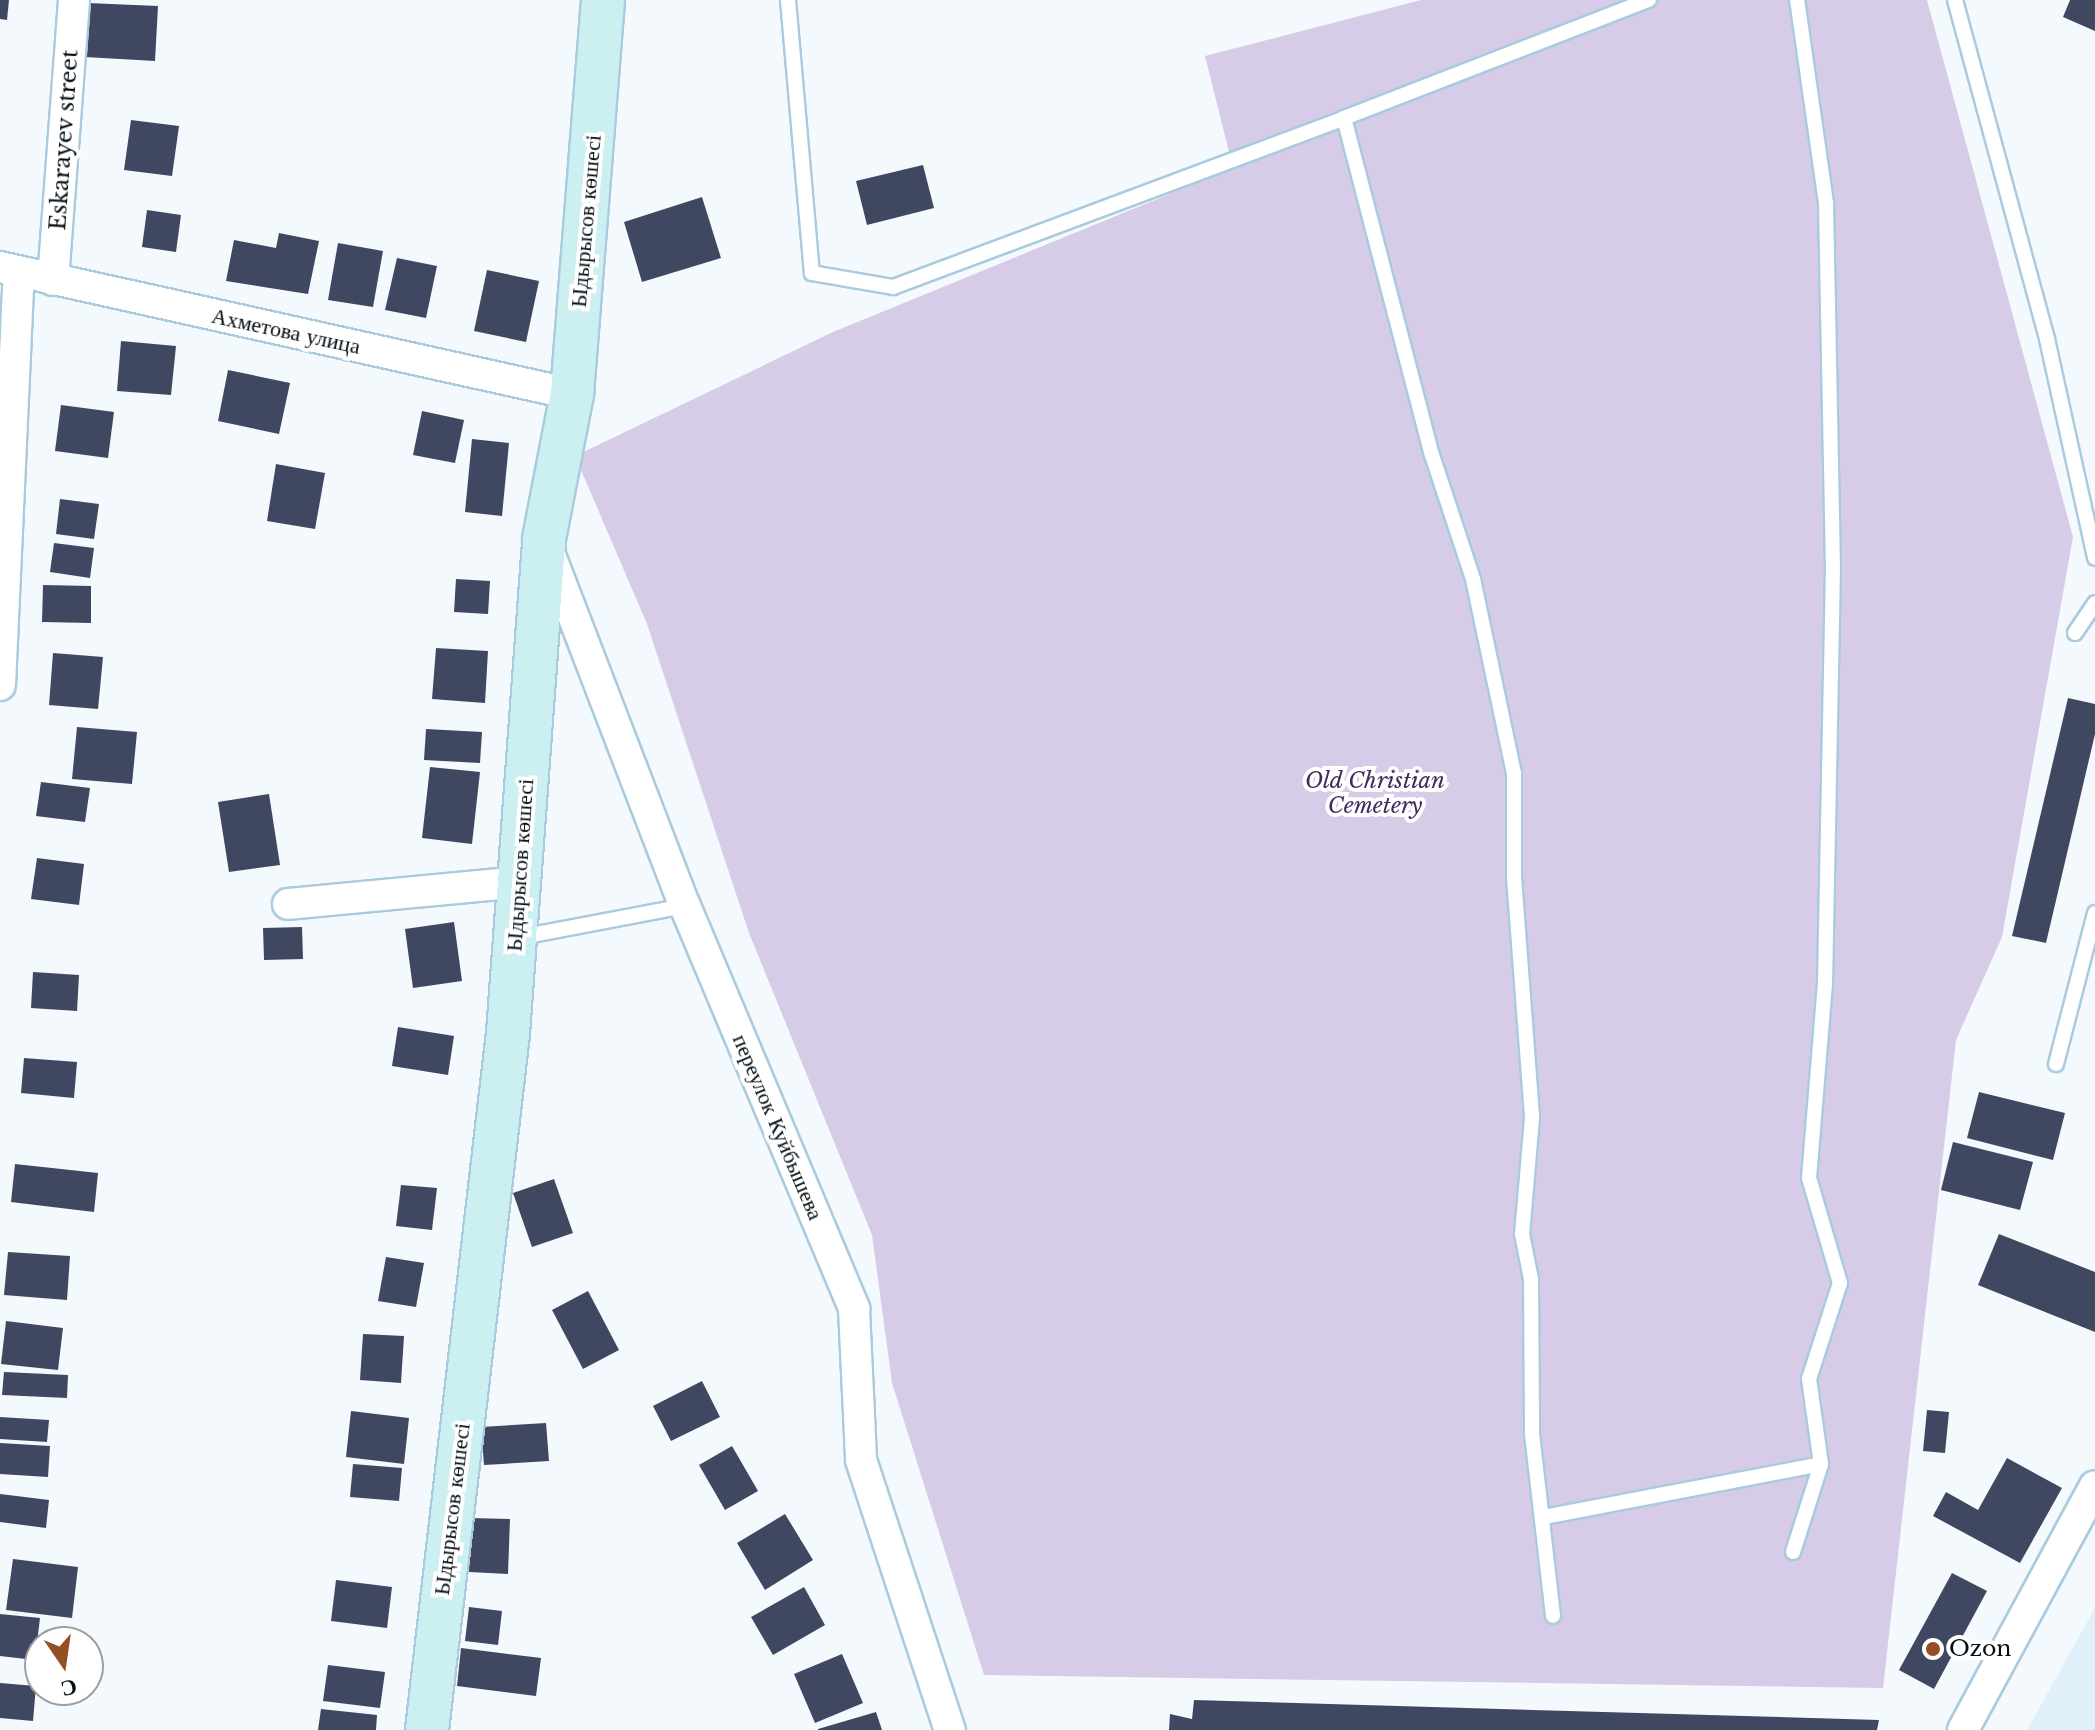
<!DOCTYPE html>
<meta charset="utf-8">
<style>
body{margin:0}
#map{position:relative;width:2095px;height:1730px;overflow:hidden;background:#f3f9fd;font-family:"Libre Baskerville",serif}
div>[style]{position:absolute}
[style*='--x']{left:calc(var(--x)*1px);top:calc(var(--y)*1px);width:calc(var(--w)*1px);rotate:calc(var(--a)*1deg)}
.built>*{inset:0;background:#e0f0fa}
.green>*{inset:0;background:#d7cce7}
.building>*{inset:0;background:#404861}
.roads{filter:drop-shadow(2px 0 #aacade) drop-shadow(-2px 0 #aacade) drop-shadow(0 2px #aacade) drop-shadow(0 -2px #aacade)}
.lane>*{height:14px;margin:-7px;padding:0 7px;transform-origin:7px;border-radius:7px;background:#fff}
.street>*{height:30px;margin:-15px;padding:0 15px;transform-origin:15px;border-radius:15px;background:#fff}
.secondary>*{height:42px;margin:-21px;padding:0 21px;transform-origin:21px;border-radius:21px;background:#cceff1}
.dots>*{width:22px;height:22px;translate:-50% -50%;box-sizing:border-box;border:4px solid #fff;border-radius:50%}
span{translate:-50% -50%;white-space:nowrap;text-align:center;line-height:1.15;-webkit-text-stroke:8px #fff;paint-order:stroke}
.street-label{font-size:22px;color:#040e14}
.park-label{font-size:22px;color:#432a5d;font-style:italic}
.poi-label{font-size:22px;color:#040e14}
.left{translate:0 -50%;text-align:left}
.north{position:absolute;left:24px;top:1626px;width:80px;height:80px;box-sizing:border-box;background:#fff;border:2px solid #9b9fa1;border-radius:50%;rotate:167deg;font-size:22px;font-weight:700;line-height:32px;text-align:center;color:#040e14}
.north::after{content:'';display:block;margin:auto;width:28px;height:36px;background:#944f25;clip-path:polygon(50% 0,100% 100%,50% 72%,0 100%)}
</style>
<div id="map">
<div class="built">
<div style="clip-path:polygon(2095px 1608px,2095px 1730px,2027px 1730px)"></div>
</div>
<div class="green">
<div style="clip-path:polygon(1421px 0,1927px 0,2073px 537px,2002px 937px,1956px 1040px,1883px 1688px,984px 1675px,892px 1383px,872px 1235px,749px 933px,647px 624px,575px 456px,833px 332px,1233px 168px,1205px 56px)"></div>
</div>
<div class="building">
<div style="clip-path:polygon(0 0,9px 0,7px 20px,0 19px)"></div>
<div style="clip-path:polygon(2070px 0,2095px 0,2095px 31px,2063px 17px)"></div>
<div style="clip-path:polygon(88px 3px,158px 6px,155px 61px,85px 57px)"></div>
<div style="clip-path:polygon(131px 120px,179px 126px,172px 176px,124px 170px)"></div>
<div style="clip-path:polygon(923px 165px,934px 208px,867px 225px,856px 181px)"></div>
<div style="clip-path:polygon(702px 197px,721px 258px,642px 282px,624px 222px)"></div>
<div style="clip-path:polygon(147px 210px,181px 215px,176px 252px,142px 247px)"></div>
<div style="clip-path:polygon(279px 233px,319px 241px,308px 294px,226px 281px,234px 240px,276px 248px)"></div>
<div style="clip-path:polygon(338px 243px,383px 251px,373px 307px,328px 300px)"></div>
<div style="clip-path:polygon(397px 258px,437px 266px,426px 318px,385px 310px)"></div>
<div style="clip-path:polygon(487px 270px,539px 281px,526px 342px,474px 331px)"></div>
<div style="clip-path:polygon(121px 341px,176px 346px,171px 395px,117px 391px)"></div>
<div style="clip-path:polygon(228px 370px,290px 383px,279px 434px,218px 421px)"></div>
<div style="clip-path:polygon(61px 405px,114px 412px,108px 458px,55px 451px)"></div>
<div style="clip-path:polygon(422px 411px,464px 420px,455px 463px,413px 455px)"></div>
<div style="clip-path:polygon(472px 439px,509px 443px,502px 516px,465px 512px)"></div>
<div style="clip-path:polygon(276px 464px,325px 473px,315px 529px,267px 521px)"></div>
<div style="clip-path:polygon(60px 499px,99px 504px,94px 539px,56px 534px)"></div>
<div style="clip-path:polygon(54px 543px,94px 548px,90px 578px,50px 572px)"></div>
<div style="clip-path:polygon(456px 579px,490px 581px,488px 614px,454px 612px)"></div>
<div style="clip-path:polygon(43px 585px,91px 586px,91px 623px,42px 622px)"></div>
<div style="clip-path:polygon(436px 648px,488px 651px,485px 703px,432px 699px)"></div>
<div style="clip-path:polygon(53px 653px,103px 657px,98px 709px,49px 705px)"></div>
<div style="clip-path:polygon(2068px 698px,2095px 704px,2095px 734px,2046px 943px,2012px 936px)"></div>
<div style="clip-path:polygon(77px 727px,137px 732px,132px 784px,72px 779px)"></div>
<div style="clip-path:polygon(426px 729px,482px 732px,480px 763px,424px 760px)"></div>
<div style="clip-path:polygon(430px 767px,480px 772px,472px 844px,422px 838px)"></div>
<div style="clip-path:polygon(41px 782px,90px 788px,85px 822px,36px 816px)"></div>
<div style="clip-path:polygon(269px 794px,280px 865px,229px 872px,218px 802px)"></div>
<div style="clip-path:polygon(37px 858px,84px 864px,79px 905px,31px 899px)"></div>
<div style="clip-path:polygon(454px 922px,462px 981px,413px 988px,405px 929px)"></div>
<div style="clip-path:polygon(302px 927px,303px 959px,264px 960px,263px 928px)"></div>
<div style="clip-path:polygon(33px 972px,79px 975px,77px 1011px,31px 1008px)"></div>
<div style="clip-path:polygon(398px 1027px,454px 1036px,448px 1075px,392px 1066px)"></div>
<div style="clip-path:polygon(24px 1058px,77px 1062px,74px 1098px,21px 1093px)"></div>
<div style="clip-path:polygon(1979px 1092px,2065px 1113px,2053px 1160px,1967px 1138px)"></div>
<div style="clip-path:polygon(1953px 1142px,2033px 1162px,2020px 1210px,1941px 1190px)"></div>
<div style="clip-path:polygon(15px 1164px,98px 1173px,94px 1212px,11px 1202px)"></div>
<div style="clip-path:polygon(554px 1179px,573px 1233px,532px 1247px,513px 1193px)"></div>
<div style="clip-path:polygon(401px 1185px,437px 1188px,432px 1230px,396px 1226px)"></div>
<div style="clip-path:polygon(1999px 1234px,2095px 1272px,2095px 1332px,1978px 1285px)"></div>
<div style="clip-path:polygon(8px 1252px,70px 1256px,67px 1300px,4px 1295px)"></div>
<div style="clip-path:polygon(386px 1257px,424px 1263px,416px 1307px,378px 1301px)"></div>
<div style="clip-path:polygon(588px 1291px,619px 1350px,583px 1369px,552px 1310px)"></div>
<div style="clip-path:polygon(6px 1321px,63px 1328px,58px 1370px,1px 1364px)"></div>
<div style="clip-path:polygon(363px 1334px,404px 1336px,401px 1383px,360px 1380px)"></div>
<div style="clip-path:polygon(4px 1372px,68px 1375px,67px 1398px,2px 1395px)"></div>
<div style="clip-path:polygon(702px 1381px,720px 1417px,671px 1441px,653px 1406px)"></div>
<div style="clip-path:polygon(1927px 1410px,1949px 1412px,1945px 1453px,1923px 1451px)"></div>
<div style="clip-path:polygon(351px 1411px,409px 1418px,404px 1464px,346px 1457px)"></div>
<div style="clip-path:polygon(0 1417px,49px 1420px,47px 1442px,0 1439px)"></div>
<div style="clip-path:polygon(546px 1423px,549px 1461px,484px 1465px,481px 1427px)"></div>
<div style="clip-path:polygon(0 1443px,50px 1446px,48px 1477px,0 1474px)"></div>
<div style="clip-path:polygon(732px 1446px,758px 1491px,725px 1510px,699px 1465px)"></div>
<div style="clip-path:polygon(2007px 1458px,2062px 1488px,2020px 1563px,1933px 1516px,1946px 1492px,1978px 1510px)"></div>
<div style="clip-path:polygon(353px 1464px,402px 1468px,399px 1501px,350px 1497px)"></div>
<div style="clip-path:polygon(0 1494px,49px 1500px,46px 1528px,0 1522px)"></div>
<div style="clip-path:polygon(785px 1514px,813px 1560px,765px 1590px,737px 1543px)"></div>
<div style="clip-path:polygon(471px 1518px,510px 1519px,508px 1574px,469px 1572px)"></div>
<div style="clip-path:polygon(13px 1559px,78px 1567px,72px 1618px,6px 1610px)"></div>
<div style="clip-path:polygon(1952px 1573px,1987px 1591px,1934px 1689px,1899px 1670px)"></div>
<div style="clip-path:polygon(336px 1580px,392px 1587px,387px 1628px,331px 1621px)"></div>
<div style="clip-path:polygon(804px 1587px,825px 1625px,773px 1655px,751px 1617px)"></div>
<div style="clip-path:polygon(469px 1607px,502px 1611px,498px 1645px,465px 1641px)"></div>
<div style="clip-path:polygon(0 1614px,40px 1618px,35px 1660px,0 1656px)"></div>
<div style="clip-path:polygon(461px 1648px,541px 1658px,536px 1696px,457px 1686px)"></div>
<div style="clip-path:polygon(842px 1654px,863px 1703px,815px 1723px,794px 1674px)"></div>
<div style="clip-path:polygon(328px 1665px,385px 1672px,380px 1708px,323px 1701px)"></div>
<div style="clip-path:polygon(0 1683px,36px 1686px,33px 1721px,0 1718px)"></div>
<div style="clip-path:polygon(1194px 1700px,1879px 1720px,1877px 1730px,1169px 1730px,1170px 1714px,1192px 1719px)"></div>
<div style="clip-path:polygon(321px 1709px,377px 1715px,376px 1730px,318px 1730px)"></div>
<div style="clip-path:polygon(876px 1712px,882px 1730px,818px 1730px,818px 1729px)"></div>
</div>
<div class="roads">
<div class="lane">
<div style="--x:788;--y:0;--w:274;--a:85"></div>
<div style="--x:812;--y:273;--w:82;--a:9.8"></div>
<div style="--x:893;--y:287;--w:482;--a:-20.5"></div>
<div style="--x:1344;--y:118;--w:348;--a:75.4"></div>
<div style="--x:1432;--y:455;--w:131;--a:71.7"></div>
<div style="--x:1473;--y:579;--w:198;--a:78.1"></div>
<div style="--x:1514;--y:773;--w:104;--a:90"></div>
<div style="--x:1514;--y:877;--w:242;--a:85.7"></div>
<div style="--x:1532;--y:1118;--w:116;--a:94.9"></div>
<div style="--x:1522;--y:1234;--w:46;--a:78.7"></div>
<div style="--x:1531;--y:1279;--w:155;--a:89.6"></div>
<div style="--x:1532;--y:1434;--w:183;--a:83.4"></div>
<div style="--x:1955;--y:0;--w:351;--a:74.8"></div>
<div style="--x:2047;--y:339;--w:224;--a:77.6"></div>
<div style="--x:1344;--y:118;--w:327;--a:-21.2"></div>
<div style="--x:2075;--y:633;--w:36;--a:-56"></div>
<div style="--x:521;--y:937;--w:167;--a:-10.7"></div>
<div style="--x:2056;--y:1064;--w:156;--a:-75.5"></div>
<div style="--x:1544;--y:1517;--w:282;--a:-10.8"></div>
<div style="--x:1793;--y:1552;--w:92;--a:-72.3"></div>
<div style="--x:1821;--y:1464;--w:86;--a:-98"></div>
<div style="--x:1809;--y:1379;--w:101;--a:-72.1"></div>
<div style="--x:1840;--y:1283;--w:109;--a:-106.4"></div>
<div style="--x:1809;--y:1178;--w:195;--a:-85.3"></div>
<div style="--x:1825;--y:984;--w:416;--a:-88.9"></div>
<div style="--x:1833;--y:568;--w:365;--a:-91.1"></div>
<div style="--x:1826;--y:203;--w:205;--a:-98.1"></div>
</div>
<div class="street">
<div style="--x:0;--y:267;--w:586;--a:12.52"></div>
<div style="--x:53;--y:280;--w:281;--a:-85.7"></div>
<div style="--x:548;--y:550;--w:381;--a:69"></div>
<div style="--x:685;--y:906;--w:437;--a:67.2"></div>
<div style="--x:854;--y:1309;--w:151;--a:87.3"></div>
<div style="--x:861;--y:1460;--w:284;--a:71.8"></div>
<div style="--x:0;--y:685;--w:413;--a:-87.4"></div>
<div style="--x:288;--y:904;--w:232;--a:-5.4"></div>
<div style="--x:1963;--y:1730;--w:277;--a:-61.6"></div>
</div>
<div class="secondary">
<div style="--x:427;--y:1730;--w:702;--a:-83.37"></div>
<div style="--x:508;--y:1033;--w:495;--a:-85.8"></div>
<div style="--x:544;--y:539;--w:148;--a:-79.1"></div>
<div style="--x:572;--y:394;--w:395;--a:-85.5"></div>
</div>
</div>
<div class="dots">
<div style="left:1933px;top:1649px;background:#944f25"></div>
</div>
<div class="street-label">
<span style="left:64px;top:140px;rotate:-86deg">Eskarayev street</span>
<span style="left:586px;top:221px;rotate:-85deg">Ыдырысов көшесі</span>
<span style="left:286px;top:331px;rotate:12deg">Ахметова улица</span>
<span style="left:520px;top:865px;rotate:-86deg">Ыдырысов көшесі</span>
<span style="left:778px;top:1127px;rotate:67deg">переулок Куйбышева</span>
<span style="left:452px;top:1509px;rotate:-83deg">Ыдырысов көшесі</span>
</div>
<div class="park-label">
<span style="left:1375px;top:793px">Old Christian<br>Cemetery</span>
</div>
<div class="poi-label">
<span class="left" style="left:1949px;top:1649px">Ozon</span>
</div>
<div class="north">С</div>
</div>
